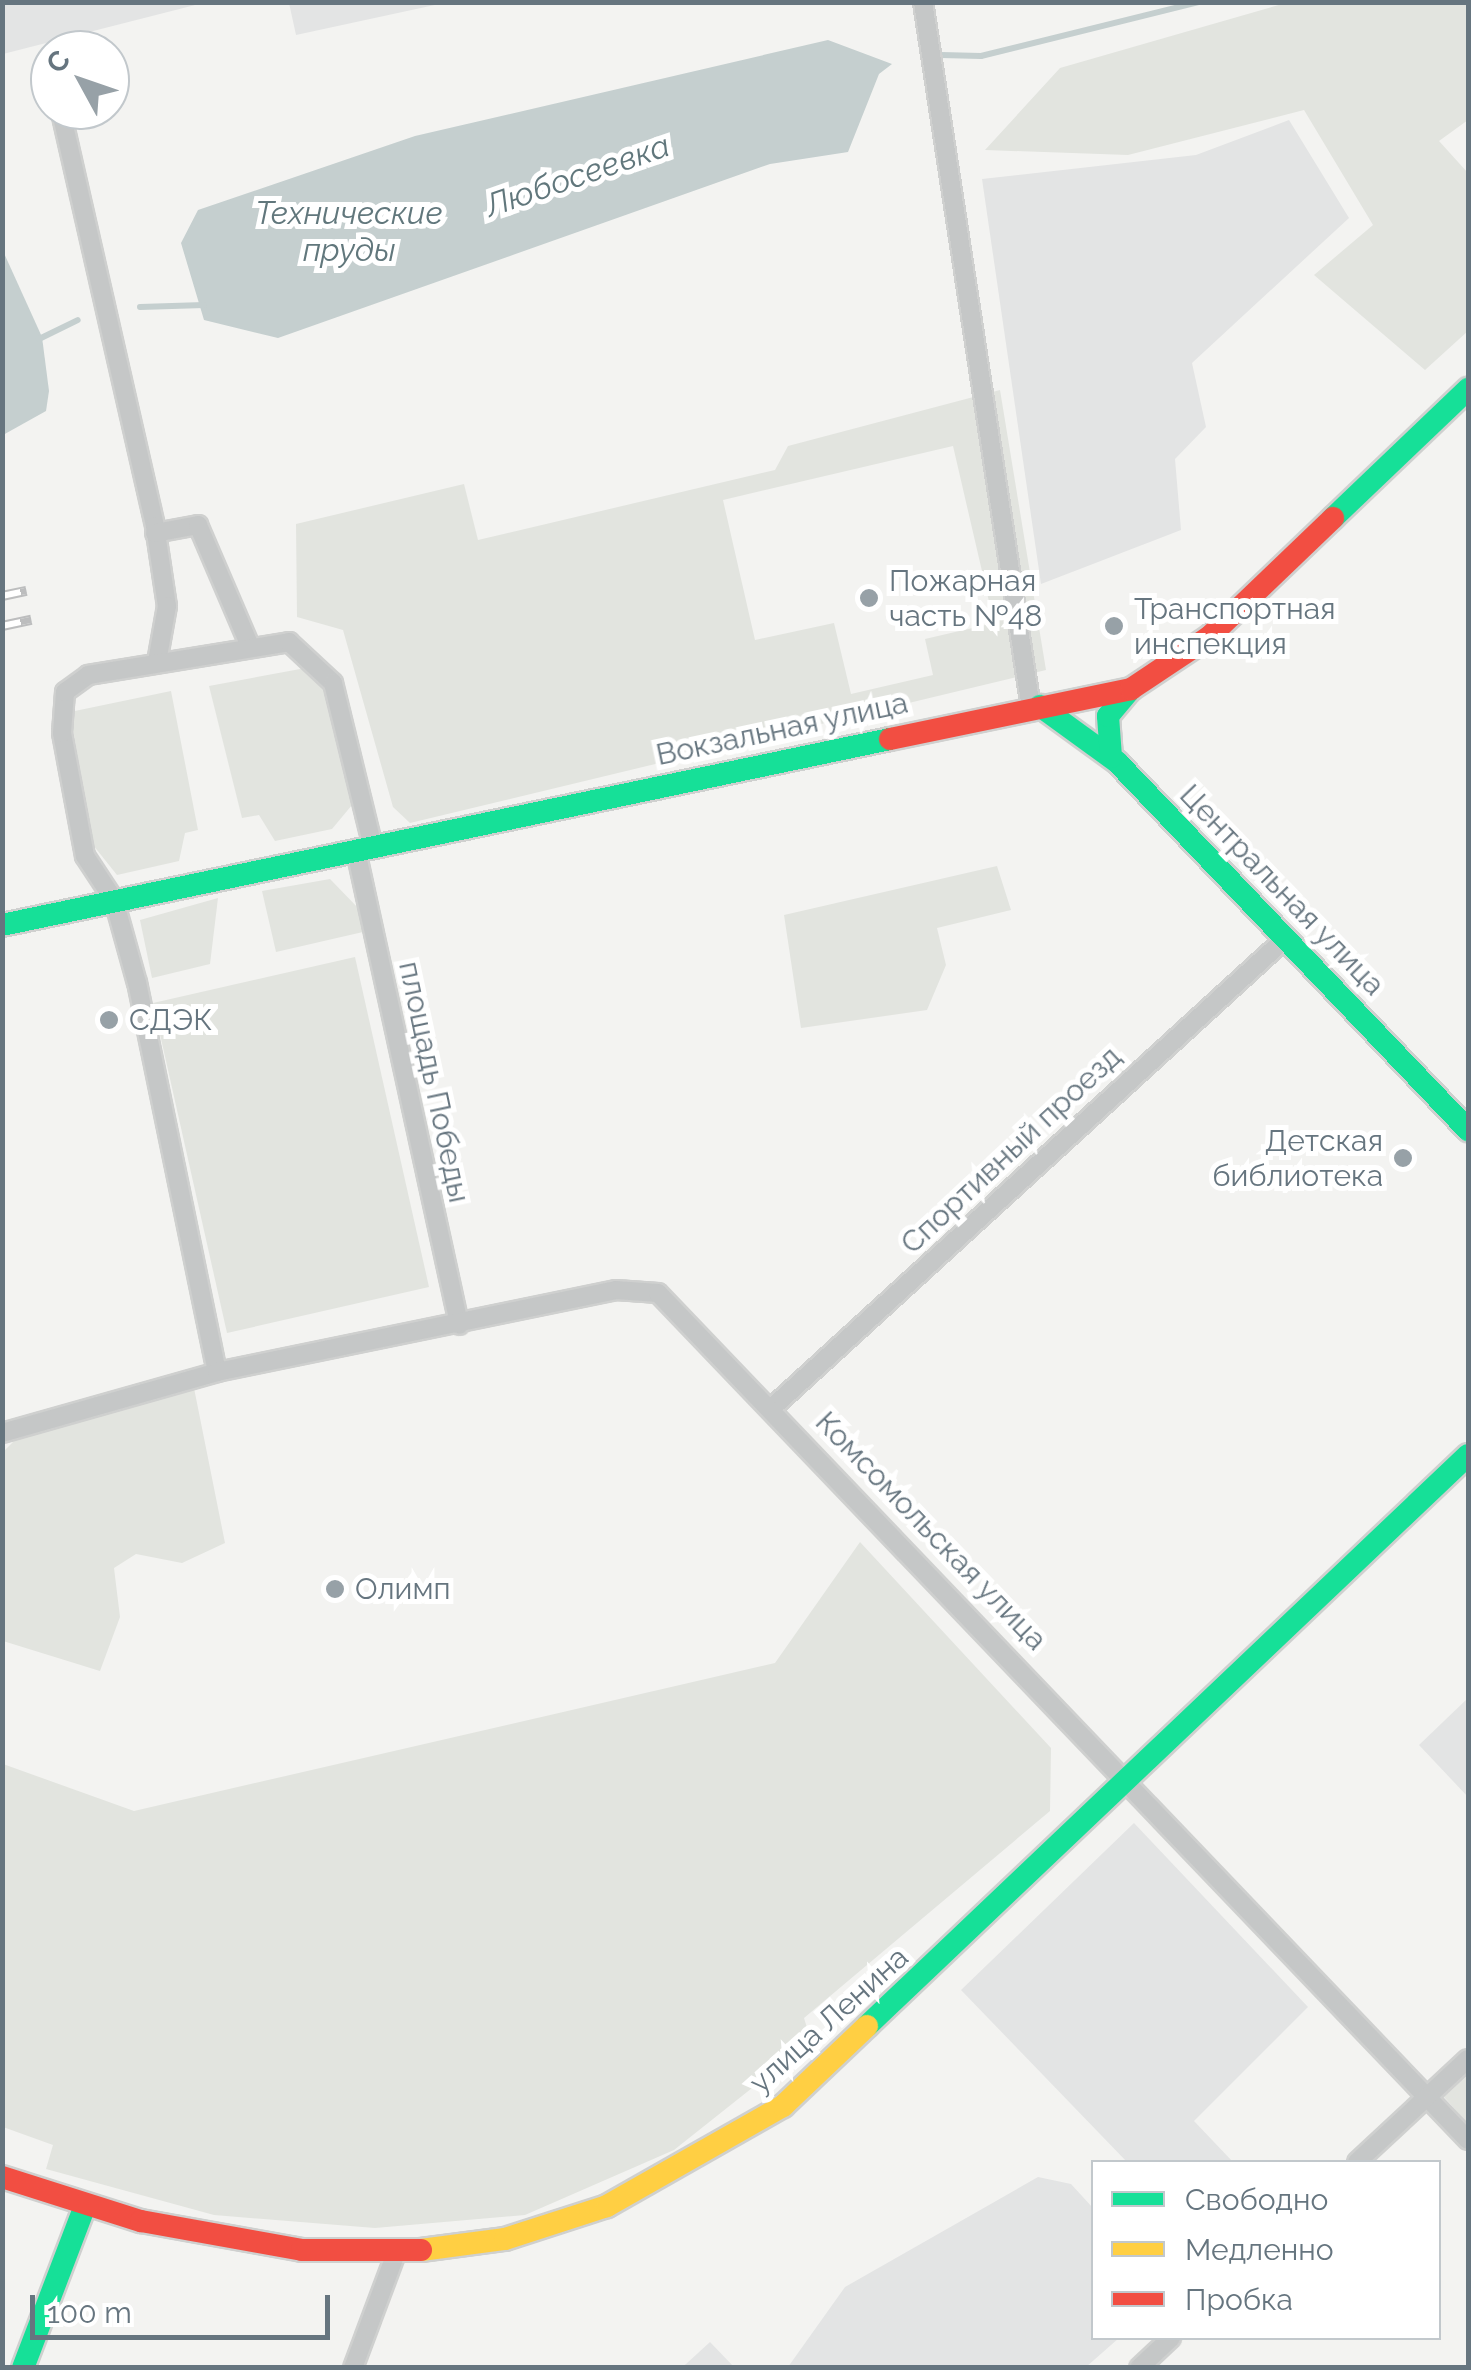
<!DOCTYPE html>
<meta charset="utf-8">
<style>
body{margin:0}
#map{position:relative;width:1471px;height:2370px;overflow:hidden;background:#f3f3f1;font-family:Raleway,sans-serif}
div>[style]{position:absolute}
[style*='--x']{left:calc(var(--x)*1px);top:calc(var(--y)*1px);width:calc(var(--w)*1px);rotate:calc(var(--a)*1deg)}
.built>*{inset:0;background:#e3e4e4}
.green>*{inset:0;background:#e2e4df}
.water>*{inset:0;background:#c5cfcf}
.stream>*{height:6px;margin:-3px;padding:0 3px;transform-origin:3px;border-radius:3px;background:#c5cfcf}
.roads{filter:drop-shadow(2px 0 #cfd0cf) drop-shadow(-2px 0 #cfd0cf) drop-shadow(0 2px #cfd0cf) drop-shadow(0 -2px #cfd0cf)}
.street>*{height:18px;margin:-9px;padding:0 9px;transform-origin:9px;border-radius:9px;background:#c5c7c7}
.fast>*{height:22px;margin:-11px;padding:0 11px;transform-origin:11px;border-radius:11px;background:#16e098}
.slow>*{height:22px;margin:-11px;padding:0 11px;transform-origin:11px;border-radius:11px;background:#ffcf43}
.jam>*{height:22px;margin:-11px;padding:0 11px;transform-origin:11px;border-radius:11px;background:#f24e42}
.rail>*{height:10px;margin-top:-5px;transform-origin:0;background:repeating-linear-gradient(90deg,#fff 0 19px,#bcbdbe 0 38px);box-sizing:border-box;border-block:2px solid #bcbdbe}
.dots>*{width:28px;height:28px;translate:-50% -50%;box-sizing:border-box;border:5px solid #fff;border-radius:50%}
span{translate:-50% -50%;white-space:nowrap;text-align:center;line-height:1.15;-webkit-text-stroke:10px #fff;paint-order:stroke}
.poi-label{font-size:30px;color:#66757f}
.left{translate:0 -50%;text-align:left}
.right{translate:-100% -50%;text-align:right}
.street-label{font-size:30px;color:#66757f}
.water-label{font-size:32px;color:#61777c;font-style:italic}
.frame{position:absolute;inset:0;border:5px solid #66757f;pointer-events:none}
.legend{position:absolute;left:1091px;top:2160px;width:350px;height:180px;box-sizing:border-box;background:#fff;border:2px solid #c2c8cc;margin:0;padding:12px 18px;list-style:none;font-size:30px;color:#66757f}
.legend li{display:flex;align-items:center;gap:20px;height:50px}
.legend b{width:50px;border:2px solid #c2c8cc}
.north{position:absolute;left:30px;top:30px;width:100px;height:100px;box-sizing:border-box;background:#fff;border:2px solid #c2c8cc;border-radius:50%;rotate:310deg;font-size:28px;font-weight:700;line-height:40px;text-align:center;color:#66757f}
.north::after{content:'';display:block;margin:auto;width:35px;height:45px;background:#97a1a7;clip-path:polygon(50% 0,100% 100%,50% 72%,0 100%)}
.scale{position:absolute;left:30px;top:2295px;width:300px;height:45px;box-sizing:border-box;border:5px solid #66757f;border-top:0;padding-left:12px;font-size:30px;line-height:35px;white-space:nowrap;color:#66757f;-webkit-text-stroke:8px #fff;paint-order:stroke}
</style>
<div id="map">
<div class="built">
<div style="clip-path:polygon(3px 2px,203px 2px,203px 3px,3px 54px)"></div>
<div style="clip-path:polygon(289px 3px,289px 2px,444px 3px,296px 35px)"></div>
<div style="clip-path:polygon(1289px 120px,1349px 218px,1192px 363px,1206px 427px,1175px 459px,1181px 530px,1041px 584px,982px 179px,1196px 155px)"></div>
<div style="clip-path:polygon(1468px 1698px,1468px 1797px,1419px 1745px)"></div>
<div style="clip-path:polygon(1134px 1823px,1308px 2007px,1194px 2121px,1233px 2162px,1127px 2162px,961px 1990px)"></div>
<div style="clip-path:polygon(1038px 2177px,1071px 2184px,1093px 2208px,1094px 2338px,1119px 2338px,1086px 2367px,788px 2367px,845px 2287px)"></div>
<div style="clip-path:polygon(710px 2342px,734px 2367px,682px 2367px,686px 2364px)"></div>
</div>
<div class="green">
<div style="clip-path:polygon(1289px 2px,1468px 3px,1468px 120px,1439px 141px,1468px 173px,1468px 331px,1425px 370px,1314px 275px,1373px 225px,1304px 110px,1128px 155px,985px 150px,1060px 68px)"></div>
<div style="clip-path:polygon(evenodd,1000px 390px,1046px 670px,410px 823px,393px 807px,343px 630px,297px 617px,296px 524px,464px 484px,478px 540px,775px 470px,788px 446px,1000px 390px,953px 446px,994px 623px,925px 639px,933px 675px,851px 694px,834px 623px,755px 640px,723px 500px,953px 446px)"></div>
<div style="clip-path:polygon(311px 667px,328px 693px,352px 805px,332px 829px,275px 841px,259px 815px,242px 818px,209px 686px)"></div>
<div style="clip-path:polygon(171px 691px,198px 830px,185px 833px,179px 861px,117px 875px,93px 845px,70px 712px)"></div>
<div style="clip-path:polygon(997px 866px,1011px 910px,937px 928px,946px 965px,927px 1010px,801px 1028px,784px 915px)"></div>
<div style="clip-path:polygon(330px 879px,361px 911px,363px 932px,276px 952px,262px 891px)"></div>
<div style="clip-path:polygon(218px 898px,210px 964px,152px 978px,140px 920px)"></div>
<div style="clip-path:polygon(355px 957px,429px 1287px,227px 1333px,153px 1003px)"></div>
<div style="clip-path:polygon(192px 1378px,225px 1543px,182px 1563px,136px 1554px,114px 1568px,120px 1617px,100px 1671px,3px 1641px,2px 1453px,20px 1435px)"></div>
<div style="clip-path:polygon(860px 1542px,1051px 1748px,1050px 1811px,804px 2018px,811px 2041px,674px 2150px,525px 2215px,375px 2228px,214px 2215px,46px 2169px,53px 2145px,3px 2127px,3px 1764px,134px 1811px,775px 1663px)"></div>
<div style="clip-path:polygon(1468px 2075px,1468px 2124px,1444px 2097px)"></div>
</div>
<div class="water">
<div style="clip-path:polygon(828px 40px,892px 64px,879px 74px,848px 152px,770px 164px,278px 338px,204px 320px,181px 243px,198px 210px,415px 136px)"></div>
<div style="clip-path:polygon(3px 251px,42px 337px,49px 391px,46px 411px,3px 435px)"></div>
</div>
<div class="stream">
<div style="--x:941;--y:55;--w:40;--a:1.4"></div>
<div style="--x:981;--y:56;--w:226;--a:-13.9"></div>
<div style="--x:140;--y:307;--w:64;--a:-1.8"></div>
<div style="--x:39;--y:339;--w:43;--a:-26"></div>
</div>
<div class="roads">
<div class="street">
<div style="--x:923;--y:2;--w:714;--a:81.3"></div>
<div style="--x:61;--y:112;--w:425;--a:77.2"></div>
<div style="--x:155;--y:526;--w:81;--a:81.5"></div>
<div style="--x:167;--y:606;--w:57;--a:100.1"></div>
<div style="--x:155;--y:533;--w:44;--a:-10.5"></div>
<div style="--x:198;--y:525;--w:129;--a:66.8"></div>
<div style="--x:356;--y:851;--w:485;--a:77.7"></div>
<div style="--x:217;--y:1372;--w:397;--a:-101.6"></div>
<div style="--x:137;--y:983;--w:86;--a:-105.5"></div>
<div style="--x:114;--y:900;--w:53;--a:-123.4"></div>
<div style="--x:85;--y:856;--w:125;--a:-100.6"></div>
<div style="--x:62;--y:733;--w:41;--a:-85.8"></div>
<div style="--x:65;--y:692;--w:29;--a:-36"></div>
<div style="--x:88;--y:675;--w:204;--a:-9.3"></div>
<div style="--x:289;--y:642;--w:60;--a:43"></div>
<div style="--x:333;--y:683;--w:169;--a:76.3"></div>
<div style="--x:774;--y:1406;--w:695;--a:-42.43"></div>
<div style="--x:2;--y:1433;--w:223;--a:-15.8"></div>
<div style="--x:217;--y:1372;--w:407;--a:-11.6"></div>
<div style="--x:616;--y:1290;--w:42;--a:4.1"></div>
<div style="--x:658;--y:1293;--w:1172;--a:46.28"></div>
<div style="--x:1357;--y:2162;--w:151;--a:-42.9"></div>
<div style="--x:353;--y:2368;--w:123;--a:-69.5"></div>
<div style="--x:1139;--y:2368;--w:44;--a:-43.2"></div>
</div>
<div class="fast">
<div style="--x:1333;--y:518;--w:187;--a:-43.7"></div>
<div style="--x:1040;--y:706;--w:95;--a:36"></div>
<div style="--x:1117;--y:762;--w:509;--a:46.35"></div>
<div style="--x:1111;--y:757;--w:41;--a:-94.2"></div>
<div style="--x:1108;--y:716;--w:35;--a:-50"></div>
<div style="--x:2;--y:925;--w:907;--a:-11.83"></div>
<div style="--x:867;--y:2026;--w:829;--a:-43.53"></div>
<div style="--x:23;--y:2368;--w:173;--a:-69.1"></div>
</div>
<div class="slow">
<div style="--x:421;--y:2250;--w:85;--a:-7.5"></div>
<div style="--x:505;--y:2239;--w:107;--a:-17.9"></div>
<div style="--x:607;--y:2206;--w:202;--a:-29.6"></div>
<div style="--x:783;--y:2106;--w:116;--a:-43.6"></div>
</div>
<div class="jam">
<div style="--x:890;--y:739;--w:246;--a:-11.7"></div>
<div style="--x:1131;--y:689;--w:94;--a:-33.7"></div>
<div style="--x:1209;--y:637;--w:172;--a:-43.8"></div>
<div style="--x:2;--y:2177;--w:146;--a:17.6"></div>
<div style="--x:141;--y:2221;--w:164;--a:10.2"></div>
<div style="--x:302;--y:2250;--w:119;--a:0"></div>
</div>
</div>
<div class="rail">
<div style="--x:2;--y:596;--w:25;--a:-12"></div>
<div style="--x:2;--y:626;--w:30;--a:-12"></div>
</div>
<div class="dots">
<div style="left:869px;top:598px;background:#97a1a7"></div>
<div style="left:1114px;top:626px;background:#97a1a7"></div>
<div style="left:109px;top:1020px;background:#97a1a7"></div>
<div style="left:1403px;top:1158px;background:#97a1a7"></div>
<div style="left:335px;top:1589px;background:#97a1a7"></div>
</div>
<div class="poi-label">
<span class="left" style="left:889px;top:598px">Пожарная<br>часть №48</span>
<span class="left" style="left:1134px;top:626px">Транспортная<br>инспекция</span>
<span class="left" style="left:129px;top:1020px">СДЭК</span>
<span class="right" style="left:1383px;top:1158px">Детская<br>библиотека</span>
<span class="left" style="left:355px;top:1589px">Олимп</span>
</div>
<div class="street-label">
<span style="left:782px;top:729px;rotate:-12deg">Вокзальная улица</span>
<span style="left:1282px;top:890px;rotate:46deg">Центральная улица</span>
<span style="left:434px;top:1082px;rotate:78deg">площадь Победы</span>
<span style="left:1011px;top:1150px;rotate:-43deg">Спортивный проезд</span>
<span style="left:931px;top:1531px;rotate:46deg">Комсомольская улица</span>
<span style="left:829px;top:2020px;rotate:-42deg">улица Ленина</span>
</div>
<div class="water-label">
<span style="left:577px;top:176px;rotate:-19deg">Любосеевка</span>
<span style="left:349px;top:232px">Технические<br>пруды</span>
</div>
<div class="frame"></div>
<ul class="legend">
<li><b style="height:12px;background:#16e098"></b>Свободно</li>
<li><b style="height:12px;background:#ffcf43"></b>Медленно</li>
<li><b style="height:12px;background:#f24e42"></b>Пробка</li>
</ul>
<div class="north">С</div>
<div class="scale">100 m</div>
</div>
